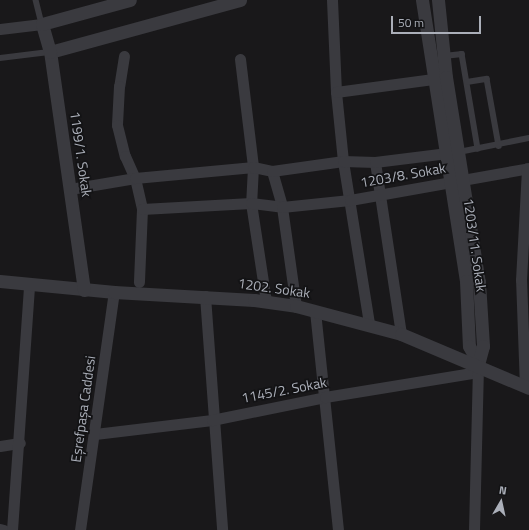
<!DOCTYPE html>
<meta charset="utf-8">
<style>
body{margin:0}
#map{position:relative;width:529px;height:530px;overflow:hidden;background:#19181a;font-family:"Titillium Web",sans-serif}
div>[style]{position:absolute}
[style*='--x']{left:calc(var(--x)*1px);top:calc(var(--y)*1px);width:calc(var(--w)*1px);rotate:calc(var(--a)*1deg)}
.service>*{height:5.5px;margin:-2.75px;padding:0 2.75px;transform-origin:2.75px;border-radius:2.75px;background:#3a3a3f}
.minor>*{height:11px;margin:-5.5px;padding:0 5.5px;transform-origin:5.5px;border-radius:5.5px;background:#3a3a3f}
.tertiary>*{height:13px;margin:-6.5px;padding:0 6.5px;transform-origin:6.5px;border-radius:6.5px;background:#3a3a3f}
span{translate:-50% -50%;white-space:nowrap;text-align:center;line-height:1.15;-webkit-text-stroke:3.5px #131315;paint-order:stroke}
.street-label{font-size:14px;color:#abafb9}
.north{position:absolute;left:481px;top:482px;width:40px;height:40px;-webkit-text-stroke:3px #131315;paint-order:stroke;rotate:9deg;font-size:11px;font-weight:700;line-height:16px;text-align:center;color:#abafb9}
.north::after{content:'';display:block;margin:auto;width:14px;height:18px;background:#abafb9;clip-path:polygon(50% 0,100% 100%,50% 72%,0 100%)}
.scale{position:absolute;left:391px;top:16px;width:90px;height:18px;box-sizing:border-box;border:2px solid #abafb9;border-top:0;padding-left:5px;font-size:12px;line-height:14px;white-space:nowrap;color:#abafb9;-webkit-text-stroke:3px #131315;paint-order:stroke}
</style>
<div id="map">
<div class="service">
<div style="--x:36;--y:0;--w:25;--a:76"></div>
<div style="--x:444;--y:56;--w:18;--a:-6"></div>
<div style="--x:462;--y:54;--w:96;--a:80.4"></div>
<div style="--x:0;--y:58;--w:49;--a:-7"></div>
<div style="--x:467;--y:82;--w:20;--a:-9"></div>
<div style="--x:487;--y:79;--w:68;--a:79.8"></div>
<div style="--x:459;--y:152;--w:71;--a:-11.3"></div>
</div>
<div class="minor">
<div style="--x:332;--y:0;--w:92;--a:87.5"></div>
<div style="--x:336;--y:92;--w:69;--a:84.2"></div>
<div style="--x:343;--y:161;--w:165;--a:80.9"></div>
<div style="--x:0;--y:29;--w:42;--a:-6.8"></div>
<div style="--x:124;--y:56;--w:30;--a:99"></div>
<div style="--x:119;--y:86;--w:39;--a:93"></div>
<div style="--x:117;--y:125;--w:32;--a:76"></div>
<div style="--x:125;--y:156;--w:24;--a:66"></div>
<div style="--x:135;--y:178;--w:32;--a:77"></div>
<div style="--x:142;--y:209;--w:73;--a:92.4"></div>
<div style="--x:240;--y:59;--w:109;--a:83.1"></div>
<div style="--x:253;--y:167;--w:36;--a:93"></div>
<div style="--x:251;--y:203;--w:99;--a:81.3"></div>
<div style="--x:336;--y:92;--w:98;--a:-7.6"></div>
<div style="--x:375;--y:162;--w:174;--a:81.4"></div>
<div style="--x:272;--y:171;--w:37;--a:74"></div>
<div style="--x:282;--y:207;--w:100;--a:82"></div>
<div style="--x:70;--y:189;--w:66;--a:-9.6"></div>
<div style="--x:135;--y:178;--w:119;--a:-5.3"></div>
<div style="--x:253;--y:167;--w:19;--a:12"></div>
<div style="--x:272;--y:171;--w:72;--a:-8"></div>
<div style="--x:343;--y:161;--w:32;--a:2"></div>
<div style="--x:375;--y:162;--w:81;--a:-7.1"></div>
<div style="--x:142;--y:209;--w:109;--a:-3.2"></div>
<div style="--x:251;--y:203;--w:31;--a:7"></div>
<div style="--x:282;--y:207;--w:68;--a:-5.9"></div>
<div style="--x:350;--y:200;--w:182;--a:-10.1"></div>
<div style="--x:205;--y:296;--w:235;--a:85.8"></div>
<div style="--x:315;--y:311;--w:220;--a:84"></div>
<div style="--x:525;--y:387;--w:107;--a:-92.1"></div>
<div style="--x:521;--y:280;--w:112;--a:-86.9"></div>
<div style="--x:95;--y:434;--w:118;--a:-6.8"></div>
<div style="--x:212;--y:420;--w:115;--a:-11.5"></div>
<div style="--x:325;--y:397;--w:155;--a:-9.3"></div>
<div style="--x:0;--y:446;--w:20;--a:-9"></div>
<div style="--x:0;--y:529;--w:4;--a:14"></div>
<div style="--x:12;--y:530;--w:247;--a:-86"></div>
<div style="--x:80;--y:530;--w:240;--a:-81.9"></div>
<div style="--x:474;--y:530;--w:164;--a:-88.6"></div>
</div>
<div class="tertiary">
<div style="--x:422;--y:0;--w:284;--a:81.1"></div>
<div style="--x:466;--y:281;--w:65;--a:87.4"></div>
<div style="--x:469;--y:346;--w:18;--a:61"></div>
<div style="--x:438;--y:0;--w:77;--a:84.1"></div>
<div style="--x:446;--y:77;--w:208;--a:80.9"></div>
<div style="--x:479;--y:282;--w:64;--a:86.4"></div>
<div style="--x:483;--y:346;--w:20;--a:105"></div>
<div style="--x:50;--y:52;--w:197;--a:-15.3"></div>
<div style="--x:0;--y:281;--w:115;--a:5.5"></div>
<div style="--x:114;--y:292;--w:140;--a:3.3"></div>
<div style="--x:254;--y:300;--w:42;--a:8.1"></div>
<div style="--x:296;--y:306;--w:109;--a:14.9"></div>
<div style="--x:401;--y:334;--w:139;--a:22.9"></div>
<div style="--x:84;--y:290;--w:240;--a:-98.1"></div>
<div style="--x:50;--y:52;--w:29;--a:-106"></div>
<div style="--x:42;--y:24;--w:91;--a:-15.3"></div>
</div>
<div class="street-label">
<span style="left:81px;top:154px;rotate:82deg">1199/1. Sokak</span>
<span style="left:403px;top:175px;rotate:-10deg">1203/8. Sokak</span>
<span style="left:475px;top:245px;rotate:82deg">1203/11. Sokak</span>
<span style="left:274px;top:288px;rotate:8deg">1202. Sokak</span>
<span style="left:284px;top:390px;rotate:-11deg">1145/2. Sokak</span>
<span style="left:83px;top:409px;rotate:-82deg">Eşrefpaşa Caddesi</span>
</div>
<div class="north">N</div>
<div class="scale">50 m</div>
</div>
